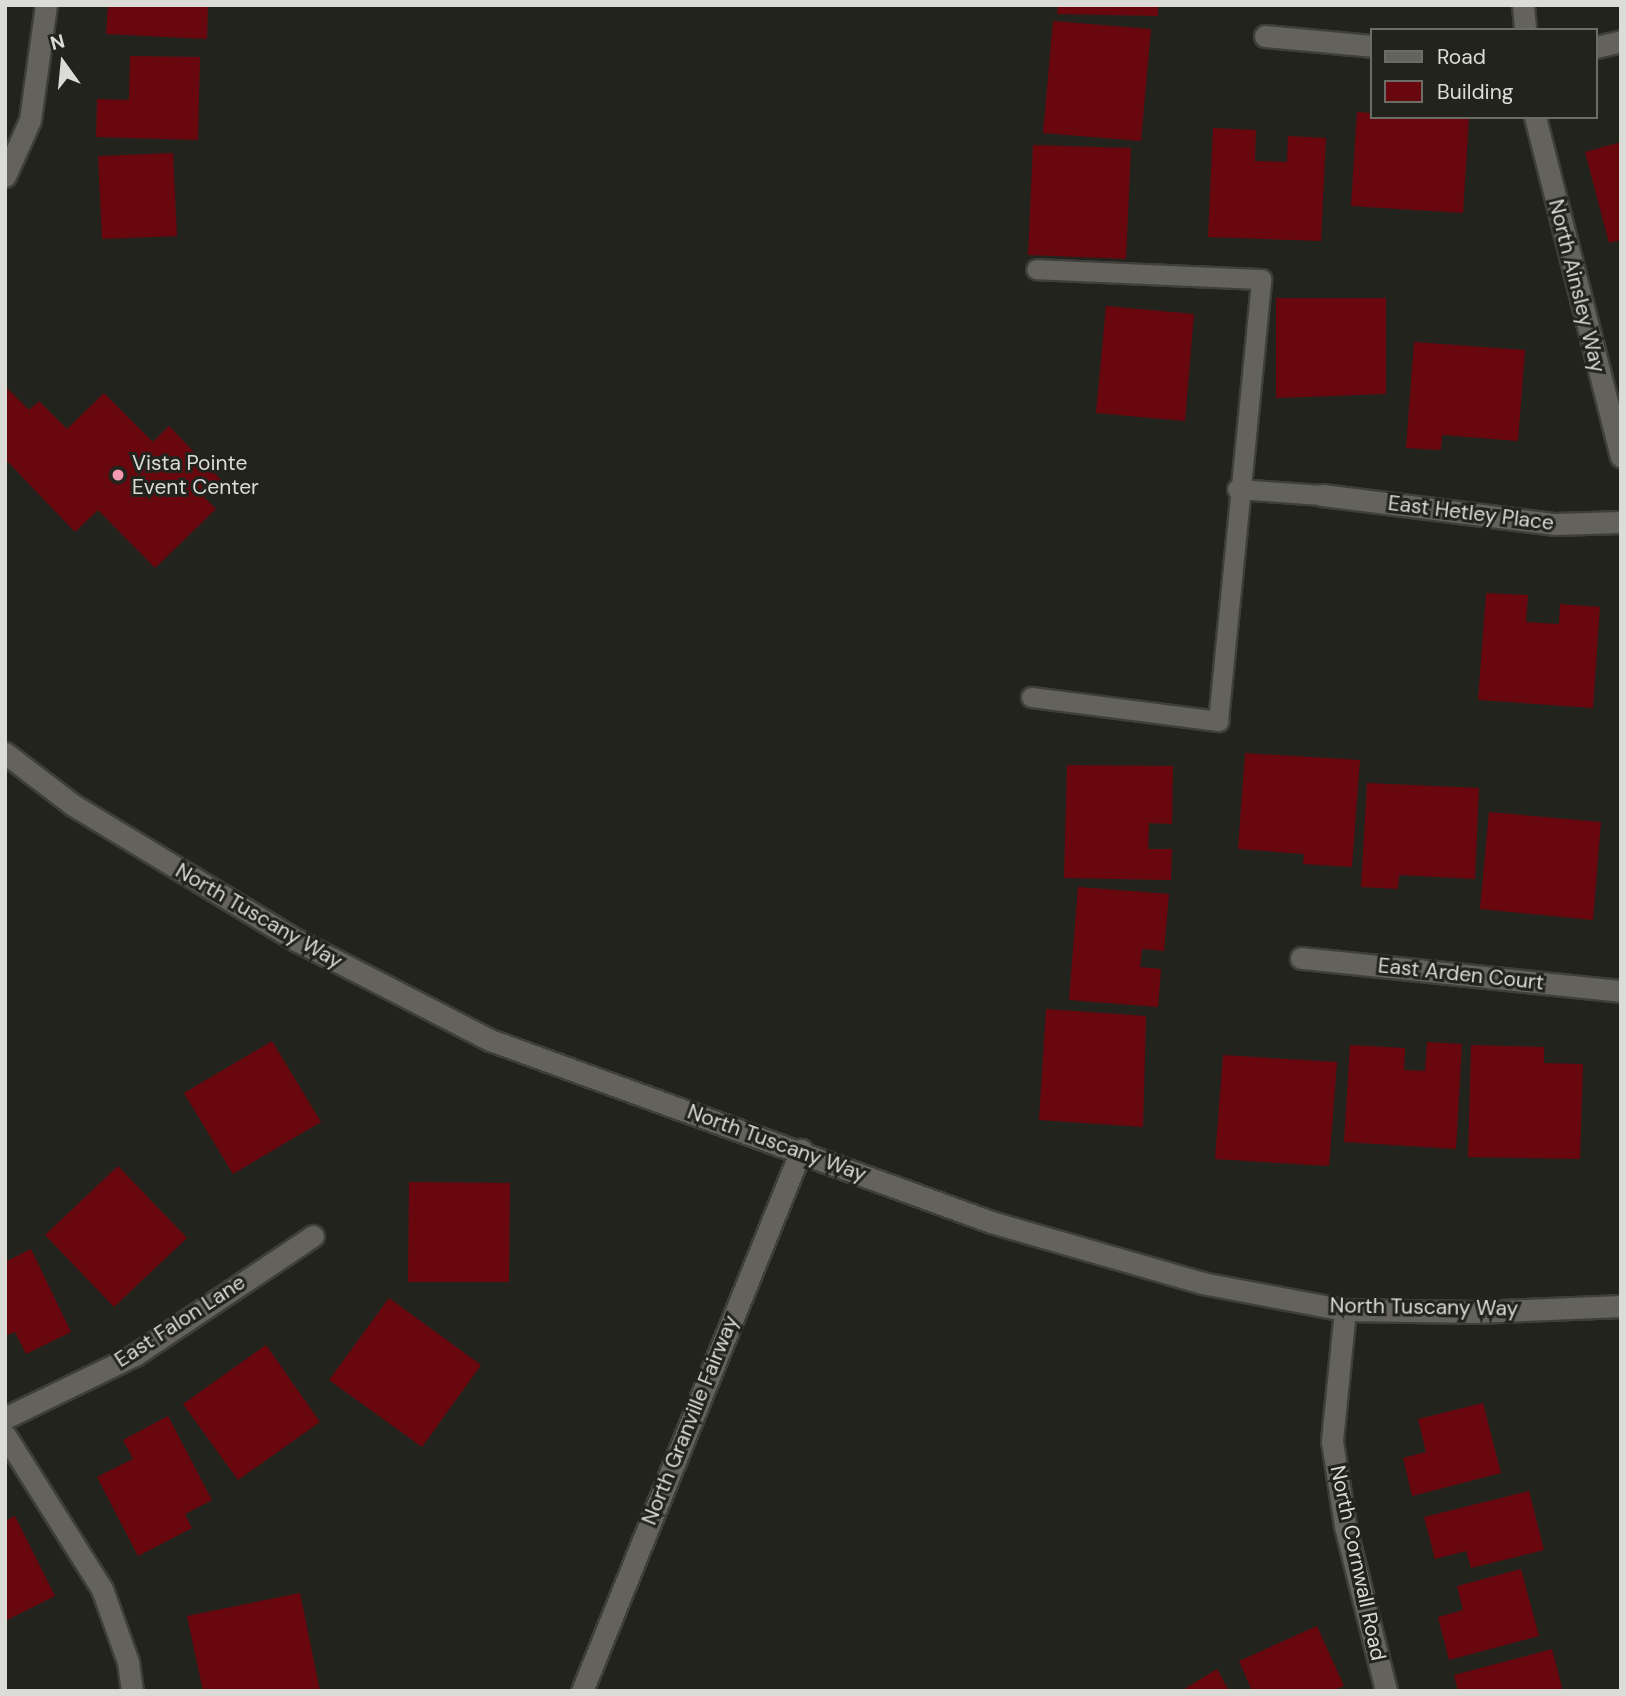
<!DOCTYPE html>
<style>
body{margin:0}
#map{position:relative;width:1626px;height:1696px;overflow:hidden;background:#23231e;font-family:"DM Sans",sans-serif}
div>[style]{position:absolute}
[style*='--x']{left:calc(var(--x)*1px);top:calc(var(--y)*1px);width:calc(var(--w)*1px);rotate:calc(var(--a)*1deg)}
.building>*{inset:0;background:#68070d}
.roads{filter:drop-shadow(2px 0 #3e3e3a) drop-shadow(-2px 0 #3e3e3a) drop-shadow(0 2px #3e3e3a) drop-shadow(0 -2px #3e3e3a)}
.lane>*{height:19px;margin:-9.5px;padding:0 9.5px;transform-origin:9.5px;border-radius:9.5px;background:#63625d}
.street>*{height:21px;margin:-10.5px;padding:0 10.5px;transform-origin:10.5px;border-radius:10.5px;background:#63625d}
.secondary>*{height:21px;margin:-10.5px;padding:0 10.5px;transform-origin:10.5px;border-radius:10.5px;background:#63625d}
.dots>*{width:19px;height:19px;translate:-50% -50%;box-sizing:border-box;border:4px solid #23231e;border-radius:50%}
span{translate:-50% -50%;white-space:nowrap;text-align:center;line-height:1.15;-webkit-text-stroke:6px #23231e;paint-order:stroke}
.street-label{font-size:21px;color:#dbdbd8}
.poi-label{font-size:21px;color:#dbdbd8}
.left{translate:0 -50%;text-align:left}
.frame{position:absolute;inset:0;border:7px solid #dbdbd8;pointer-events:none}
.legend{position:absolute;left:1370px;top:28px;width:228px;height:91px;box-sizing:border-box;background:#23231e;border:2px solid #6d6d68;margin:0;padding:9px 12px;list-style:none;font-size:21px;color:#dbdbd8}
.legend li{display:flex;align-items:center;gap:14px;height:35px}
.legend b{width:35px;border:2px solid #6d6d68}
.north{position:absolute;left:28px;top:28px;width:70px;height:70px;-webkit-text-stroke:5px #23231e;paint-order:stroke;rotate:345deg;font-size:19px;font-weight:700;line-height:28px;text-align:center;color:#dbdbd8}
.north::after{content:'';display:block;margin:auto;width:24px;height:32px;background:#dbdbd8;clip-path:polygon(50% 0,100% 100%,50% 72%,0 100%)}
</style>
<div id="map">
<div class="building">
<div style="clip-path:polygon(108px 5px,208px 5px,207px 39px,106px 34px)"></div>
<div style="clip-path:polygon(1058px 5px,1158px 5px,1158px 16px,1057px 14px)"></div>
<div style="clip-path:polygon(1053px 21px,1151px 29px,1141px 141px,1043px 133px)"></div>
<div style="clip-path:polygon(130px 56px,200px 57px,198px 140px,96px 137px,97px 99px,129px 100px)"></div>
<div style="clip-path:polygon(1357px 112px,1372px 113px,1372px 117px,1469px 119px,1463px 213px,1351px 206px)"></div>
<div style="clip-path:polygon(1213px 128px,1256px 130px,1255px 161px,1287px 162px,1288px 136px,1326px 138px,1321px 241px,1208px 237px)"></div>
<div style="clip-path:polygon(1621px 142px,1621px 240px,1609px 243px,1585px 152px)"></div>
<div style="clip-path:polygon(1033px 145px,1131px 148px,1126px 259px,1028px 255px)"></div>
<div style="clip-path:polygon(173px 153px,177px 236px,102px 239px,98px 156px)"></div>
<div style="clip-path:polygon(1276px 298px,1386px 298px,1386px 394px,1276px 398px)"></div>
<div style="clip-path:polygon(1106px 306px,1194px 314px,1185px 421px,1096px 413px)"></div>
<div style="clip-path:polygon(1414px 342px,1525px 350px,1518px 441px,1442px 435px,1441px 450px,1406px 448px)"></div>
<div style="clip-path:polygon(5px 386px,29px 410px,39px 401px,67px 429px,104px 393px,153px 442px,169px 426px,221px 480px,204px 497px,216px 509px,155px 568px,98px 510px,75px 532px,5px 459px)"></div>
<div style="clip-path:polygon(1486px 593px,1528px 595px,1526px 622px,1559px 624px,1560px 604px,1600px 607px,1593px 708px,1478px 700px)"></div>
<div style="clip-path:polygon(1245px 753px,1360px 760px,1352px 867px,1303px 864px,1304px 854px,1238px 849px)"></div>
<div style="clip-path:polygon(1067px 765px,1173px 766px,1172px 824px,1149px 823px,1148px 849px,1172px 849px,1171px 880px,1064px 878px)"></div>
<div style="clip-path:polygon(1367px 783px,1479px 788px,1475px 879px,1399px 875px,1398px 889px,1361px 887px)"></div>
<div style="clip-path:polygon(1489px 812px,1601px 822px,1593px 920px,1480px 909px)"></div>
<div style="clip-path:polygon(1078px 887px,1169px 894px,1164px 951px,1142px 949px,1140px 967px,1161px 969px,1158px 1007px,1069px 1000px)"></div>
<div style="clip-path:polygon(1046px 1009px,1146px 1016px,1143px 1127px,1039px 1120px)"></div>
<div style="clip-path:polygon(272px 1041px,321px 1122px,233px 1174px,184px 1093px)"></div>
<div style="clip-path:polygon(1427px 1042px,1462px 1044px,1456px 1149px,1344px 1142px,1350px 1045px,1405px 1048px,1404px 1070px,1425px 1071px)"></div>
<div style="clip-path:polygon(1471px 1045px,1544px 1047px,1544px 1063px,1583px 1064px,1580px 1159px,1468px 1157px)"></div>
<div style="clip-path:polygon(1223px 1055px,1337px 1062px,1329px 1166px,1215px 1159px)"></div>
<div style="clip-path:polygon(118px 1166px,187px 1238px,114px 1307px,45px 1235px)"></div>
<div style="clip-path:polygon(409px 1182px,510px 1183px,509px 1282px,408px 1282px)"></div>
<div style="clip-path:polygon(31px 1249px,71px 1332px,26px 1354px,15px 1332px,5px 1336px,5px 1262px)"></div>
<div style="clip-path:polygon(389px 1298px,481px 1365px,422px 1447px,329px 1380px)"></div>
<div style="clip-path:polygon(266px 1345px,320px 1422px,238px 1480px,183px 1404px)"></div>
<div style="clip-path:polygon(1483px 1403px,1501px 1473px,1412px 1496px,1403px 1458px,1426px 1452px,1418px 1419px)"></div>
<div style="clip-path:polygon(168px 1416px,212px 1500px,185px 1514px,192px 1528px,138px 1556px,97px 1477px,133px 1459px,123px 1440px)"></div>
<div style="clip-path:polygon(1529px 1491px,1544px 1550px,1471px 1568px,1466px 1551px,1435px 1559px,1424px 1517px)"></div>
<div style="clip-path:polygon(15px 1516px,55px 1596px,5px 1621px,5px 1521px)"></div>
<div style="clip-path:polygon(1521px 1569px,1539px 1636px,1449px 1660px,1438px 1617px,1463px 1610px,1457px 1586px)"></div>
<div style="clip-path:polygon(300px 1593px,320px 1691px,203px 1691px,187px 1616px)"></div>
<div style="clip-path:polygon(1317px 1626px,1344px 1686px,1332px 1691px,1252px 1691px,1239px 1661px)"></div>
<div style="clip-path:polygon(1552px 1649px,1563px 1691px,1458px 1691px,1454px 1675px)"></div>
<div style="clip-path:polygon(1217px 1669px,1229px 1691px,1181px 1691px)"></div>
</div>
<div class="roads">
<div class="lane">
<div style="--x:1237;--y:489;--w:85;--a:4"></div>
<div style="--x:1031;--y:697;--w:189;--a:7.3"></div>
<div style="--x:1218;--y:721;--w:444;--a:-84.4"></div>
<div style="--x:1261;--y:279;--w:225;--a:-177.5"></div>
</div>
<div class="street">
<div style="--x:1523;--y:5;--w:25;--a:85"></div>
<div style="--x:1265;--y:36;--w:107;--a:5.3"></div>
<div style="--x:1596;--y:47;--w:26;--a:-13"></div>
<div style="--x:1535;--y:117;--w:350;--a:75.8"></div>
<div style="--x:5;--y:176;--w:61;--a:-65.9"></div>
<div style="--x:30;--y:120;--w:116;--a:-82.1"></div>
<div style="--x:1322;--y:495;--w:235;--a:7.1"></div>
<div style="--x:1555;--y:524;--w:66;--a:-1.7"></div>
<div style="--x:1301;--y:958;--w:322;--a:5.9"></div>
<div style="--x:1345;--y:1310;--w:132;--a:95.7"></div>
<div style="--x:1332;--y:1441;--w:86;--a:81.3"></div>
<div style="--x:1345;--y:1526;--w:170;--a:76"></div>
<div style="--x:5;--y:1418;--w:144;--a:-25.9"></div>
<div style="--x:135;--y:1355;--w:214;--a:-33.8"></div>
<div style="--x:5;--y:1435;--w:182;--a:57.8"></div>
<div style="--x:102;--y:1589;--w:77;--a:70.4"></div>
<div style="--x:128;--y:1662;--w:29;--a:82"></div>
</div>
<div class="secondary">
<div style="--x:5;--y:753;--w:86;--a:37.4"></div>
<div style="--x:73;--y:805;--w:263;--a:31.2"></div>
<div style="--x:298;--y:941;--w:216;--a:27.3"></div>
<div style="--x:490;--y:1040;--w:533;--a:19.96"></div>
<div style="--x:991;--y:1222;--w:220;--a:16.1"></div>
<div style="--x:1202;--y:1283;--w:146;--a:10.7"></div>
<div style="--x:1345;--y:1310;--w:131;--a:0.9"></div>
<div style="--x:1476;--y:1312;--w:145;--a:-2.4"></div>
<div style="--x:582;--y:1691;--w:584;--a:-67.96"></div>
</div>
</div>
<div class="dots">
<div style="left:118px;top:475px;background:#f19ab1"></div>
</div>
<div class="street-label">
<span style="left:1577px;top:286px;rotate:76deg">North Ainsley Way</span>
<span style="left:1471px;top:513px;rotate:7deg">East Hetley Place</span>
<span style="left:259px;top:916px;rotate:30deg">North Tuscany Way</span>
<span style="left:1461px;top:974px;rotate:6deg">East Arden Court</span>
<span style="left:777px;top:1143px;rotate:20deg">North Tuscany Way</span>
<span style="left:1424px;top:1307px;rotate:1deg">North Tuscany Way</span>
<span style="left:180px;top:1321px;rotate:-33deg">East Falon Lane</span>
<span style="left:690px;top:1420px;rotate:-68deg">North Granville Fairway</span>
<span style="left:1358px;top:1563px;rotate:78deg">North Cornwall Road</span>
</div>
<div class="poi-label">
<span class="left" style="left:132px;top:475px">Vista Pointe<br>Event Center</span>
</div>
<div class="frame"></div>
<ul class="legend">
<li><b style="height:9px;background:#63625d"></b>Road</li>
<li><b style="height:19px;background:#68070d"></b>Building</li>
</ul>
<div class="north">N</div>
</div>
